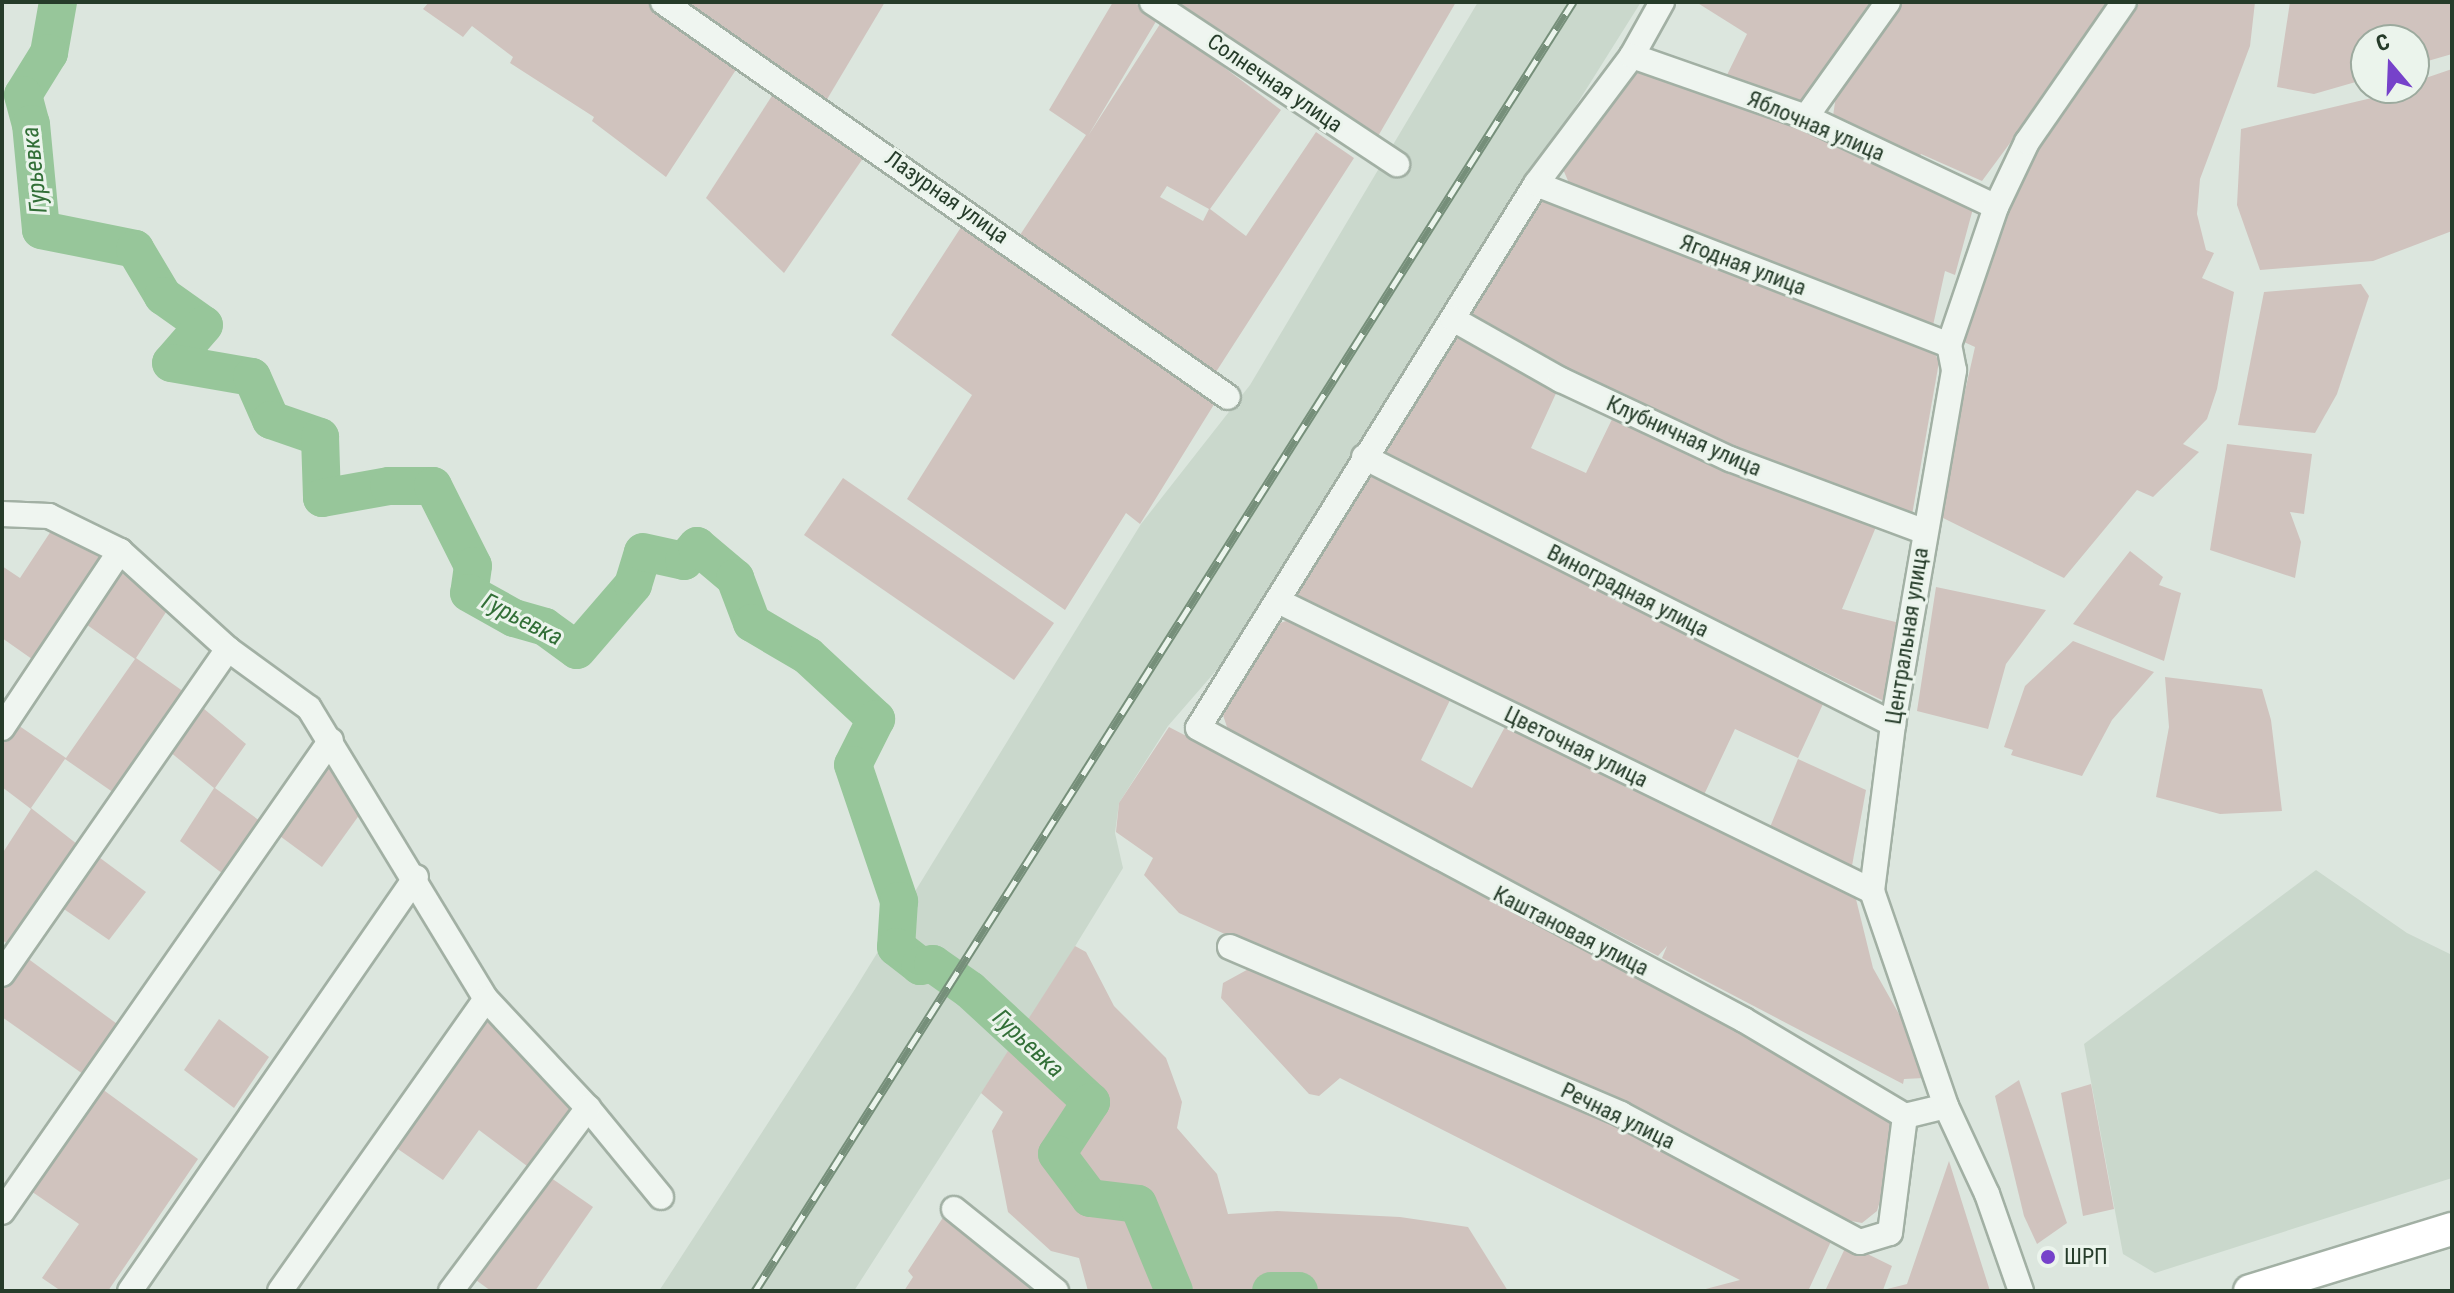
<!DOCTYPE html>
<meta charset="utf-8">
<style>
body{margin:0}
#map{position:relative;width:2454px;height:1293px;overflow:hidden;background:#dce6de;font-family:"Roboto Condensed",sans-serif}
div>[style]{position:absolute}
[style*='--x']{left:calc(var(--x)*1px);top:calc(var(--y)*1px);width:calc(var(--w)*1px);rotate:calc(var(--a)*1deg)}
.built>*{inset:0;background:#cad8cc}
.green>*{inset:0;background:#d0c3be}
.river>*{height:38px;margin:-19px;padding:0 19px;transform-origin:19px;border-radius:19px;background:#97c69a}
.roads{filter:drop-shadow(2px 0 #a2b0a4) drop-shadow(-2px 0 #a2b0a4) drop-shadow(0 2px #a2b0a4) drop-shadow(0 -2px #a2b0a4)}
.minor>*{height:24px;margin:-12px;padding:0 12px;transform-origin:12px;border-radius:12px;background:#eff5f0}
.major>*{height:32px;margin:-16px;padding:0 16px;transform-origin:16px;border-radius:16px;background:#fff}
.rail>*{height:9px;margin-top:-4.5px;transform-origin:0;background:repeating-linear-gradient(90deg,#ebf4ec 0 18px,#768f7a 0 36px);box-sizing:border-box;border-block:2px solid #768f7a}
.dots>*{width:22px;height:22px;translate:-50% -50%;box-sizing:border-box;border:4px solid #ebf4ec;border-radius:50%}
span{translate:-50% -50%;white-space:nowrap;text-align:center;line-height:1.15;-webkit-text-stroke:6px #ebf4ec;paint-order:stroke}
.street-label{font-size:22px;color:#263c2a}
.poi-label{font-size:22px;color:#263c2a}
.left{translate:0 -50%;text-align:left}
.water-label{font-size:24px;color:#326f37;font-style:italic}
.frame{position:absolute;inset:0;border:4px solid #263c2a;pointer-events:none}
.north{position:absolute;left:2350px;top:24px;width:80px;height:80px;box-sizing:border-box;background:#ebf4ec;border:2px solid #9caa9e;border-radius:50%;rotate:341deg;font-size:22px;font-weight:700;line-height:32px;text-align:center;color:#263c2a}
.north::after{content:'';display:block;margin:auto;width:28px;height:36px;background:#7642ca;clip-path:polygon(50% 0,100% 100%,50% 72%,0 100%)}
</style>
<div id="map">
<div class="built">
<div style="clip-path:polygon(1478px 2px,1641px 2px,1234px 650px,1168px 726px,1119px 803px,1115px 833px,1123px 868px,1063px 966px,854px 1291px,659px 1291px,855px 989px,1141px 524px,1250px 385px)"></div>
<div style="clip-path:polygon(2316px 870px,2407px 933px,2452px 955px,2452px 1178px,2155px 1273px,2123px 1254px,2084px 1044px)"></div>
</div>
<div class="green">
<div style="clip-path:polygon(429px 2px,651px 2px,741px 62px,666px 177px,592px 121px,594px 117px,510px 63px,513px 57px,472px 26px,463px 37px,423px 9px)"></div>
<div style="clip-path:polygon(677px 2px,885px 2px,826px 101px)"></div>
<div style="clip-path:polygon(evenodd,1113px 2px,1133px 2px,1158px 18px,1088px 136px,1162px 21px,1281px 110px,1210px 209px,1246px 236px,1316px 132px,1354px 158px,1214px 375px,1020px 235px,1086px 135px,1049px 110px,1113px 2px,1167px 186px,1209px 209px,1203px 221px,1160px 197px,1167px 186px)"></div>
<div style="clip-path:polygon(1168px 2px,1456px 2px,1370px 150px)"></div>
<div style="clip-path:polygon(1696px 2px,1870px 2px,1797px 107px,1726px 77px,1747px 34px)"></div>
<div style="clip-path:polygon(1899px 2px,2114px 2px,1982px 181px,1921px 154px,1918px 159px,1833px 116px,1839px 75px)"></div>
<div style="clip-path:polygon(2140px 2px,2255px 2px,2250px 46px,2200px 179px,2197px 214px,2206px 250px,2214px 253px,2202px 278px,2234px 292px,2217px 389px,2207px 419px,2183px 444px,2199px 452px,2153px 497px,2137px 490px,2064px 578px,1937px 515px,1975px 347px,1964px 342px,1967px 306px,2026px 163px)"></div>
<div style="clip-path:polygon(2290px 2px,2452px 2px,2452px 54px,2414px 65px,2414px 40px,2366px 40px,2366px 79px,2314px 94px,2277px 87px)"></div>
<div style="clip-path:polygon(1645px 62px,1974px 205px,1955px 275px,1945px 271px,1932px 330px,1572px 190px,1562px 167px,1621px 76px)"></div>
<div style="clip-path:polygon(2452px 69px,2452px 231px,2373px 261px,2260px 270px,2237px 205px,2241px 129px,2414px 88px,2414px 82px)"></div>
<div style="clip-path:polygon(777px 88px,868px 151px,784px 273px,706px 198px)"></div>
<div style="clip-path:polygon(1540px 195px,1932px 348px,1939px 362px,1912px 515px,1856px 499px,1665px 417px,1466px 317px)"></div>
<div style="clip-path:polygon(967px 218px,1218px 398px,1140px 524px,1126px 513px,1065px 610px,907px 499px,972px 395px,891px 335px)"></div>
<div style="clip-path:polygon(2361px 284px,2369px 296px,2337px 394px,2315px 433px,2238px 425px,2264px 292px)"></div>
<div style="clip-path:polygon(1453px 331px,1558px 389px,1531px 448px,1586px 473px,1615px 413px,1878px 522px,1842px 609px,1904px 624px,1888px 703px,1382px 459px,1377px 449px)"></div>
<div style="clip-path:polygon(2227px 444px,2312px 454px,2304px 514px,2290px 512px,2301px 542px,2295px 578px,2210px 550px)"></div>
<div style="clip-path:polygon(1371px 471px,1829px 691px,1798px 758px,1735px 729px,1702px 799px,1298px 603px,1294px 594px)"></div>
<div style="clip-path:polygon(843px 478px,1054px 623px,1014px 680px,804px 535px)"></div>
<div style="clip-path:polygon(53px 528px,106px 552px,39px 664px,2px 638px,2px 566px,20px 578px)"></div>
<div style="clip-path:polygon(2130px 551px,2163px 577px,2159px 585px,2181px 593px,2164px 661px,2073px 624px)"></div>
<div style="clip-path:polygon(119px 571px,170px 606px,136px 658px,187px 694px,117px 795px,65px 759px,31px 808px,82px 848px,14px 948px,2px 940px,2px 854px,31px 809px,2px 787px,2px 741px,15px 723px,66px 758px,135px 659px,83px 622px)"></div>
<div style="clip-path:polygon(1936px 587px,2046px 610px,2006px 664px,1988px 729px,1917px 711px)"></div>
<div style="clip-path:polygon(1292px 619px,1452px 696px,1421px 760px,1472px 788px,1507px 723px,1855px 895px,1873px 968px,1908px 1030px,1924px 1078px,1904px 1079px,1903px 1084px,1662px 958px,1667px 946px,1658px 956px,1230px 736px,1223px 715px,1277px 624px)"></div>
<div style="clip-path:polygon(2073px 641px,2154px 672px,2112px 720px,2082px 776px,2011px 755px,2013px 750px,2004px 747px,2025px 686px)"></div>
<div style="clip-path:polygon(2165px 677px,2262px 689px,2271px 720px,2282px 811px,2220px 814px,2156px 797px,2169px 727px)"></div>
<div style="clip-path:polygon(197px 703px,246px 744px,215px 788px,264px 824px,227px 877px,180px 841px,214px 788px,164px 747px)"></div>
<div style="clip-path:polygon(1169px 727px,1903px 1108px,1885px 1161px,1891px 1164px,1877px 1211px,1862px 1223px,1846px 1220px,1179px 913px,1144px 875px,1153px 858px,1116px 832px,1119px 803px)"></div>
<div style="clip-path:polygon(1798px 759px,1866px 790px,1851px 871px,1768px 832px)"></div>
<div style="clip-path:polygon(329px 762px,365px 807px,322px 867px,273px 831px)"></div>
<div style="clip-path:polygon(92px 852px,146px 892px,109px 940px,58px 905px)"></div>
<div style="clip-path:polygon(1075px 946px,1086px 952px,1114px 1006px,1166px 1058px,1182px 1102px,1177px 1128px,1217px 1174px,1228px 1214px,1277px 1211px,1400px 1217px,1468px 1227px,1508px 1291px,1088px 1291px,1079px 1258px,1051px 1251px,1008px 1212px,992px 1131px,1003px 1112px,981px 1093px)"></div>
<div style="clip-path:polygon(23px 955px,124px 1029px,90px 1079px,2px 1017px,2px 986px)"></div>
<div style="clip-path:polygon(1254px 966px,1549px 1088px,1833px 1237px,1809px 1289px,1815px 1291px,1698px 1291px,1740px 1280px,1340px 1078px,1319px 1096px,1309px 1094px,1221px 998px,1223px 983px)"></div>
<div style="clip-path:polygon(493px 1018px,574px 1108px,531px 1169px,479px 1130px,443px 1180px,392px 1145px,480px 1019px)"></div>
<div style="clip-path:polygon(219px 1019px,269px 1057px,234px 1108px,184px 1070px)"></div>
<div style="clip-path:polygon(2019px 1080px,2067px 1223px,2037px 1244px,2024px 1216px,1995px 1096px)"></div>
<div style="clip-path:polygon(2091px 1084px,2114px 1209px,2083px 1216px,2061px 1093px)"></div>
<div style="clip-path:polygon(98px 1086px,198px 1159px,108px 1291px,61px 1291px,42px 1278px,79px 1224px,28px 1189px)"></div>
<div style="clip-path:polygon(1949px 1161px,1990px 1291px,1825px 1291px,1847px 1244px,1892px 1266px,1883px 1290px,1907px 1284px)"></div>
<div style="clip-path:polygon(544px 1173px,593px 1207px,535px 1291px,491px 1291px,469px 1275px)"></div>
<div style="clip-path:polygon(944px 1216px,977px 1236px,1046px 1291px,904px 1291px,913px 1277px,908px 1271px)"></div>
</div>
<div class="river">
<div style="--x:58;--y:2;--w:52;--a:100"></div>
<div style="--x:49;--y:53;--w:49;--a:121.8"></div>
<div style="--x:23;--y:95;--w:30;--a:75"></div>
<div style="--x:31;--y:124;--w:106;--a:84.6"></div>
<div style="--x:41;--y:230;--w:96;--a:11.4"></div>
<div style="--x:135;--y:249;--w:55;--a:59.2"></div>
<div style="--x:163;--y:296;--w:50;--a:35.3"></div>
<div style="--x:204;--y:325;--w:50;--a:131"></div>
<div style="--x:171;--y:363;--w:82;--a:9.8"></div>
<div style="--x:252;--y:377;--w:47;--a:66.2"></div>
<div style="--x:271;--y:420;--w:52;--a:19.1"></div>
<div style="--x:320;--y:437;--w:61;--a:88.1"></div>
<div style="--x:322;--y:498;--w:68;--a:-10.2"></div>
<div style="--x:389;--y:486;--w:44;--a:0"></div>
<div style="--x:433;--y:486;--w:89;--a:63.4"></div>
<div style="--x:473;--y:566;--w:27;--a:98"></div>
<div style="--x:469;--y:593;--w:51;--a:29.1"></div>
<div style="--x:514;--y:618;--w:32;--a:16"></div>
<div style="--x:545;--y:627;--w:39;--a:36"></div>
<div style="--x:577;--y:650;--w:86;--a:-49.3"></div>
<div style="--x:633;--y:585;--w:34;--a:-73"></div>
<div style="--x:643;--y:552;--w:42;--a:12.4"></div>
<div style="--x:684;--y:561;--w:20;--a:-49"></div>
<div style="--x:697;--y:546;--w:50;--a:40.1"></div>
<div style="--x:735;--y:578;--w:48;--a:69.3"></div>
<div style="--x:752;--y:623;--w:65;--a:30.5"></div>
<div style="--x:808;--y:656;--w:93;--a:42.8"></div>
<div style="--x:876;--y:719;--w:51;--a:116.6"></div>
<div style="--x:853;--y:765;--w:144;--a:71.3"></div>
<div style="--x:899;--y:901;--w:46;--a:93.7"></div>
<div style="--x:896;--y:947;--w:31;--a:38"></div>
<div style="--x:920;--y:966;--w:13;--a:-9"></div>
<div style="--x:933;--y:964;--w:45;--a:35.1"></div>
<div style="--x:970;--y:990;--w:165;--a:42.8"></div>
<div style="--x:1091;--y:1102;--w:62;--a:123.2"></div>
<div style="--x:1057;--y:1154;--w:55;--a:53.1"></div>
<div style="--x:1090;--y:1198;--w:48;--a:7.1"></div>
<div style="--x:1138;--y:1204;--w:94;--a:67.5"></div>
<div style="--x:1271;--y:1291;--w:28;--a:0"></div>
</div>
<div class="roads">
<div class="minor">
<div style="--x:663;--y:2;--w:689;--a:34.96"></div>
<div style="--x:1152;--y:2;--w:294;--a:33.5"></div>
<div style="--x:1662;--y:2;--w:62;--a:119.1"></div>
<div style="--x:1632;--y:56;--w:160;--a:126.9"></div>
<div style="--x:1536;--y:184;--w:640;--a:121.85"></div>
<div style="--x:1198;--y:728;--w:619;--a:28.14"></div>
<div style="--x:1744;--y:1020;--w:187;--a:30.8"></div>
<div style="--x:1905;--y:1116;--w:42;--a:-13.7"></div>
<div style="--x:1632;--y:56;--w:184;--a:19.3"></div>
<div style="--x:1806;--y:117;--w:210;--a:25.3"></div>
<div style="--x:1806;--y:117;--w:141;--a:-54.5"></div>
<div style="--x:1536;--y:184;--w:443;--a:21.3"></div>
<div style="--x:1453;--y:319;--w:124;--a:29.5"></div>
<div style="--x:1561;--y:380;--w:187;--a:25.1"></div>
<div style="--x:1730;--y:459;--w:208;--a:20.5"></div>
<div style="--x:1364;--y:457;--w:593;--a:26.78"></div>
<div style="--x:2;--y:514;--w:47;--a:2.4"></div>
<div style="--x:49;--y:516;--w:79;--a:26.2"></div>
<div style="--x:120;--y:551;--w:146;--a:42.2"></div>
<div style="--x:228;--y:649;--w:100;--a:36.1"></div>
<div style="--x:309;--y:708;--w:341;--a:58.7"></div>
<div style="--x:486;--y:999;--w:149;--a:46.9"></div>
<div style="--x:588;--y:1108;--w:115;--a:50.6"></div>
<div style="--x:1280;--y:602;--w:659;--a:26.02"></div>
<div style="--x:2;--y:728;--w:213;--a:-56.3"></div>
<div style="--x:1230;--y:947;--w:425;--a:23.1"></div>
<div style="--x:1621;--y:1114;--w:271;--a:28.2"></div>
<div style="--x:1860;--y:1242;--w:31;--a:-17"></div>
<div style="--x:1890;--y:1233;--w:118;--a:-82.7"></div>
<div style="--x:2;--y:974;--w:396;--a:-55.2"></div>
<div style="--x:954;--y:1209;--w:131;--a:38.8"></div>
<div style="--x:2;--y:1212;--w:575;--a:-55.12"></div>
<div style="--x:130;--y:1291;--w:503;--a:-55.36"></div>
<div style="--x:280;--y:1291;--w:357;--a:-54.8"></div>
<div style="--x:451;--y:1291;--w:229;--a:-53.2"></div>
<div style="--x:2021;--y:1291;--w:103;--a:-109.3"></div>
<div style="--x:1987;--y:1194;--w:97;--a:-115"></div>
<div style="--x:1946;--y:1106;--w:227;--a:-109"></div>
<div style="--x:1872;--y:891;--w:168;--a:-82.8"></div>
<div style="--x:1893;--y:724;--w:359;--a:-80.2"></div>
<div style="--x:1954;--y:370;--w:25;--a:-101"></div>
<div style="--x:1949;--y:345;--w:146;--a:-71.2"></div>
<div style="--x:1996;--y:207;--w:72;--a:-64.5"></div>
<div style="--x:2027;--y:142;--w:170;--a:-55.3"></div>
</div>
<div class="major">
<div style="--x:2250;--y:1291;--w:211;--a:-17.1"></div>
</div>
</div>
<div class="rail">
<div style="--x:755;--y:1291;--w:1527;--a:-57.6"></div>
</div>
<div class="dots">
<div style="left:2048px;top:1257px;background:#7642ca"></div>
</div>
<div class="street-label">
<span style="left:1275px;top:83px;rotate:34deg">Солнечная улица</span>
<span style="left:1816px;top:126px;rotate:23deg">Яблочная улица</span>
<span style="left:947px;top:197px;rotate:35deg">Лазурная улица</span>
<span style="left:1743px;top:265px;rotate:21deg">Ягодная улица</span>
<span style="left:1684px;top:436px;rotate:24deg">Клубничная улица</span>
<span style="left:1628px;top:591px;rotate:27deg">Виноградная улица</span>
<span style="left:1907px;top:636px;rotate:-81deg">Центральная улица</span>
<span style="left:1576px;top:747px;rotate:26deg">Цветочная улица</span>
<span style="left:1571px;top:931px;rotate:27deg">Каштановая улица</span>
<span style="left:1618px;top:1116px;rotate:26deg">Речная улица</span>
</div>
<div class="poi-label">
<span class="left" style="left:2064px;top:1257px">ШРП</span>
</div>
<div class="water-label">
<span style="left:35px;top:170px;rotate:-96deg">Гурьевка</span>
<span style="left:522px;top:620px;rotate:27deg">Гурьевка</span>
<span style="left:1028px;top:1044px;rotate:43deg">Гурьевка</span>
</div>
<div class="frame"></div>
<div class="north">С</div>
</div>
